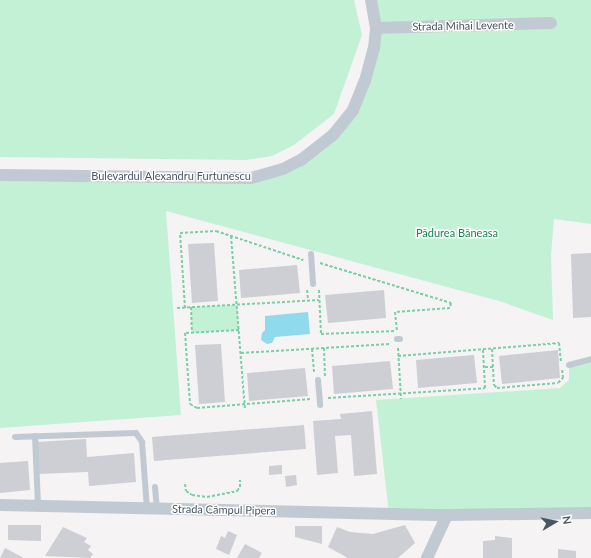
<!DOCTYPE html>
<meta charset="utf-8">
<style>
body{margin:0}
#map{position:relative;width:591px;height:558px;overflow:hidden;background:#f5f3f3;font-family:Lato,sans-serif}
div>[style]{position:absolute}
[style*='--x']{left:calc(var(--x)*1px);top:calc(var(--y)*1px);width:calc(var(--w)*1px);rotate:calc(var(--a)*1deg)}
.green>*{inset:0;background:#c3f1d5}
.water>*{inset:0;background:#90daee}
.building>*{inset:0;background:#cdcfd5}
.path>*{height:2px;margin-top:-1px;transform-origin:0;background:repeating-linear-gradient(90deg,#7ad0a6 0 3px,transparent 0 5px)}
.lane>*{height:6px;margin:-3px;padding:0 3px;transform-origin:3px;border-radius:3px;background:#c1cad2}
.street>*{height:12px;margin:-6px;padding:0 6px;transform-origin:6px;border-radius:6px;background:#c1cad2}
span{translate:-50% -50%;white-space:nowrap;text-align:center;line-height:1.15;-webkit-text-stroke:3px #fff;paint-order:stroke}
.street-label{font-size:11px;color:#4a5661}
.park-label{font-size:11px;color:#17864f}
.north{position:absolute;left:535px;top:502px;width:40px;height:40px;-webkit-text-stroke:3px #fff;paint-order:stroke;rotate:81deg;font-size:11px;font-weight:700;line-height:16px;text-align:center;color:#4a5661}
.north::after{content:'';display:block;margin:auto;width:14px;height:18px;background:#4a5661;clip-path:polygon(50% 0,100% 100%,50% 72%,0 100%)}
</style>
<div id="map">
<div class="green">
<div style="clip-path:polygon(0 0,354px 0,362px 35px,334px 114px,294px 145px,272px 156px,246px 160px,0 157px)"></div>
<div style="clip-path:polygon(371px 0,591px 0,591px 224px,554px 219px,551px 255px,553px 320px,499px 301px,166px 211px,181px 415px,0 428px,0 175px,251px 178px,283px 169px,353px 110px,374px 48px)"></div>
<div style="clip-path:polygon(237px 305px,239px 330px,192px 333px,191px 307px)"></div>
<div style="clip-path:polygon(591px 359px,591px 513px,389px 514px,376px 400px,560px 388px,569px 380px,569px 365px)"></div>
</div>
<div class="water">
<div style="clip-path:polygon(308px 312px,310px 334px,275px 337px,272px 343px,267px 344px,261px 340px,262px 333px,265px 330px,265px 316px)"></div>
</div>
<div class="building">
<div style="clip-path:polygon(214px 243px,218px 301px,192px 303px,188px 244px)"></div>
<div style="clip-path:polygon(591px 253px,591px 317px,573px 318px,571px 254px)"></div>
<div style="clip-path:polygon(297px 265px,300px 293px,241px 298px,239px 270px)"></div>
<div style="clip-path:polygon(384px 290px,386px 318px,328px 323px,325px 295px)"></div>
<div style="clip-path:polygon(221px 344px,225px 402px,199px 404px,195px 345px)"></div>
<div style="clip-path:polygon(558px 350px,560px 378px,502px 384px,499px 356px)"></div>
<div style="clip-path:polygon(474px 355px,477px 383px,418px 388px,416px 360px)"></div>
<div style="clip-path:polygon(390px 361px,393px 389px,334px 394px,332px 366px)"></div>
<div style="clip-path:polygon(305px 368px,308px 396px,249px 401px,247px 373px)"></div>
<div style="clip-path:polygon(372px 411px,377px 474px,354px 476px,351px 435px,335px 436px,338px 473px,317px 475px,313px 421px,341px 419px,340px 414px)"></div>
<div style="clip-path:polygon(304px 425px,306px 449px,154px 461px,152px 437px)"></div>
<div style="clip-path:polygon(86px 439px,87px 457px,134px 453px,136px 482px,89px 486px,88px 472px,38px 474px,37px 442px)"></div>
<div style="clip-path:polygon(28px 461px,30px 490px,0 493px,0 463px)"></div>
<div style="clip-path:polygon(282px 465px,282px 474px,269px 475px,269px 466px)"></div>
<div style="clip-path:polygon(296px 475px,297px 485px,286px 487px,285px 476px)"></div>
<div style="clip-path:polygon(8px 525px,41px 525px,41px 541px,8px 540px)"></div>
<div style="clip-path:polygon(405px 525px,415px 543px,398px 558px,348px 558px,328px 547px,337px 527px,350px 532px,373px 534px)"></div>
<div style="clip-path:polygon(295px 526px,322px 526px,322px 544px,295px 537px)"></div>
<div style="clip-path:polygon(63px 527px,87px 538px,84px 542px,91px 546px,88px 550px,93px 554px,90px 558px,45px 556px)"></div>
<div style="clip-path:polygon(228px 531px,237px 535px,229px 555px,216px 549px,221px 536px,225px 538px)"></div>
<div style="clip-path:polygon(495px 536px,512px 538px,512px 558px,483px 558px,483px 541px,495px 540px)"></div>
<div style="clip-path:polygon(245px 544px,262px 553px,259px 558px,237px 558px)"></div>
<div style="clip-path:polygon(5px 548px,24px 558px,0 558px)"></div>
<div style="clip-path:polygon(558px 549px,576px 551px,576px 558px,558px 558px)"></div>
</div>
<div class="path">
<div style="--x:231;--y:236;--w:174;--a:85.4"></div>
<div style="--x:320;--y:263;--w:137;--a:17"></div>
<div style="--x:451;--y:303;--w:5;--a:101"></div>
<div style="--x:450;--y:308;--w:55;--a:175.8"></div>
<div style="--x:395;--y:312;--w:19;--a:84"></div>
<div style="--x:307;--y:290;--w:10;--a:84"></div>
<div style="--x:319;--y:290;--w:44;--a:87.4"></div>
<div style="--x:321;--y:334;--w:74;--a:-2.3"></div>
<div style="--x:191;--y:307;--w:26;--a:88"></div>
<div style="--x:177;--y:308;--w:142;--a:-3.2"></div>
<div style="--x:185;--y:308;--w:75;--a:-93.8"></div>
<div style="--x:180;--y:233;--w:36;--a:-3"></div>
<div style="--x:216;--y:231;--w:92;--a:18.4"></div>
<div style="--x:239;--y:330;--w:54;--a:176.8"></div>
<div style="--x:185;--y:333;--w:71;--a:86"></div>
<div style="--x:190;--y:404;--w:8;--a:30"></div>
<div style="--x:197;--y:408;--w:114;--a:-4.5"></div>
<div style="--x:324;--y:348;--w:28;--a:88"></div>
<div style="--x:398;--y:348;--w:51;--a:86.6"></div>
<div style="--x:312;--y:349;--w:23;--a:85"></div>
<div style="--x:492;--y:349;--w:36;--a:87"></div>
<div style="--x:494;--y:385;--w:4;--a:45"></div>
<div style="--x:497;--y:388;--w:61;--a:-4.7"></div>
<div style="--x:558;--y:383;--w:7;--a:-45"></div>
<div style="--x:563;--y:378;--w:9;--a:-96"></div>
<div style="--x:241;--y:353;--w:149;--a:-3.5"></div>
<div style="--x:398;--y:356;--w:162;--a:-4.6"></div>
<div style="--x:559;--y:343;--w:19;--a:84"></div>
<div style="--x:485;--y:367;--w:8;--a:0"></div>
<div style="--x:328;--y:398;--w:157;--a:-3.6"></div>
<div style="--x:485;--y:388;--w:39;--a:-93"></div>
<div style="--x:185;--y:484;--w:7;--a:82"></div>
<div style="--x:186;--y:491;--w:7;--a:34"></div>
<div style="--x:192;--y:495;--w:15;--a:8"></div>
<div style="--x:207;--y:497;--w:31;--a:-11"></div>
<div style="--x:237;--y:491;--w:5;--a:-53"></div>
<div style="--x:240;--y:487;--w:7;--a:-90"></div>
</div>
<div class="lane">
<div style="--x:311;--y:254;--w:30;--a:86"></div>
<div style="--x:397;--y:339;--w:3;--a:0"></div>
<div style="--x:569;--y:365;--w:23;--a:-15"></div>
<div style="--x:318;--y:380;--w:25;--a:85"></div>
<div style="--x:35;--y:436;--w:70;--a:87.5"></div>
<div style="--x:15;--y:437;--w:121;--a:-1.9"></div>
<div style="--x:136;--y:433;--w:11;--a:56"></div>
<div style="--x:142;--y:442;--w:67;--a:85.7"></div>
<div style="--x:155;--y:487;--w:22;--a:85"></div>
</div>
<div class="street">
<div style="--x:376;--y:28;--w:175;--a:-1.6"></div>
<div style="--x:0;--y:175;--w:251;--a:0.7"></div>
<div style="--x:251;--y:178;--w:33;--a:-16"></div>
<div style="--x:283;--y:169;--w:20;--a:-27"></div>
<div style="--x:301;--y:160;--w:41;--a:-38"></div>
<div style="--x:333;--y:135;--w:32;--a:-51"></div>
<div style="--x:353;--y:110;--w:31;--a:-68"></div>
<div style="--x:365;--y:81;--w:34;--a:-75"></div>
<div style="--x:374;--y:48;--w:20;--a:-84"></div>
<div style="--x:376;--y:28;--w:28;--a:-100"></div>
<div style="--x:0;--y:505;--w:447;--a:1.3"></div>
<div style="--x:447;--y:515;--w:144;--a:-0.8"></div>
<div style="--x:427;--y:558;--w:47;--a:-65.1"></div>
</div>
<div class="street-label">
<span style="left:463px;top:26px;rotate:-1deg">Strada Mihai Levente</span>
<span style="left:171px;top:176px">Bulevardul Alexandru Furtunescu</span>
<span style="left:224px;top:510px;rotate:1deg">Strada Câmpul Pipera</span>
</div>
<div class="park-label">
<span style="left:457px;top:233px">Pădurea Băneasa</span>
</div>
<div class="north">N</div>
</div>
